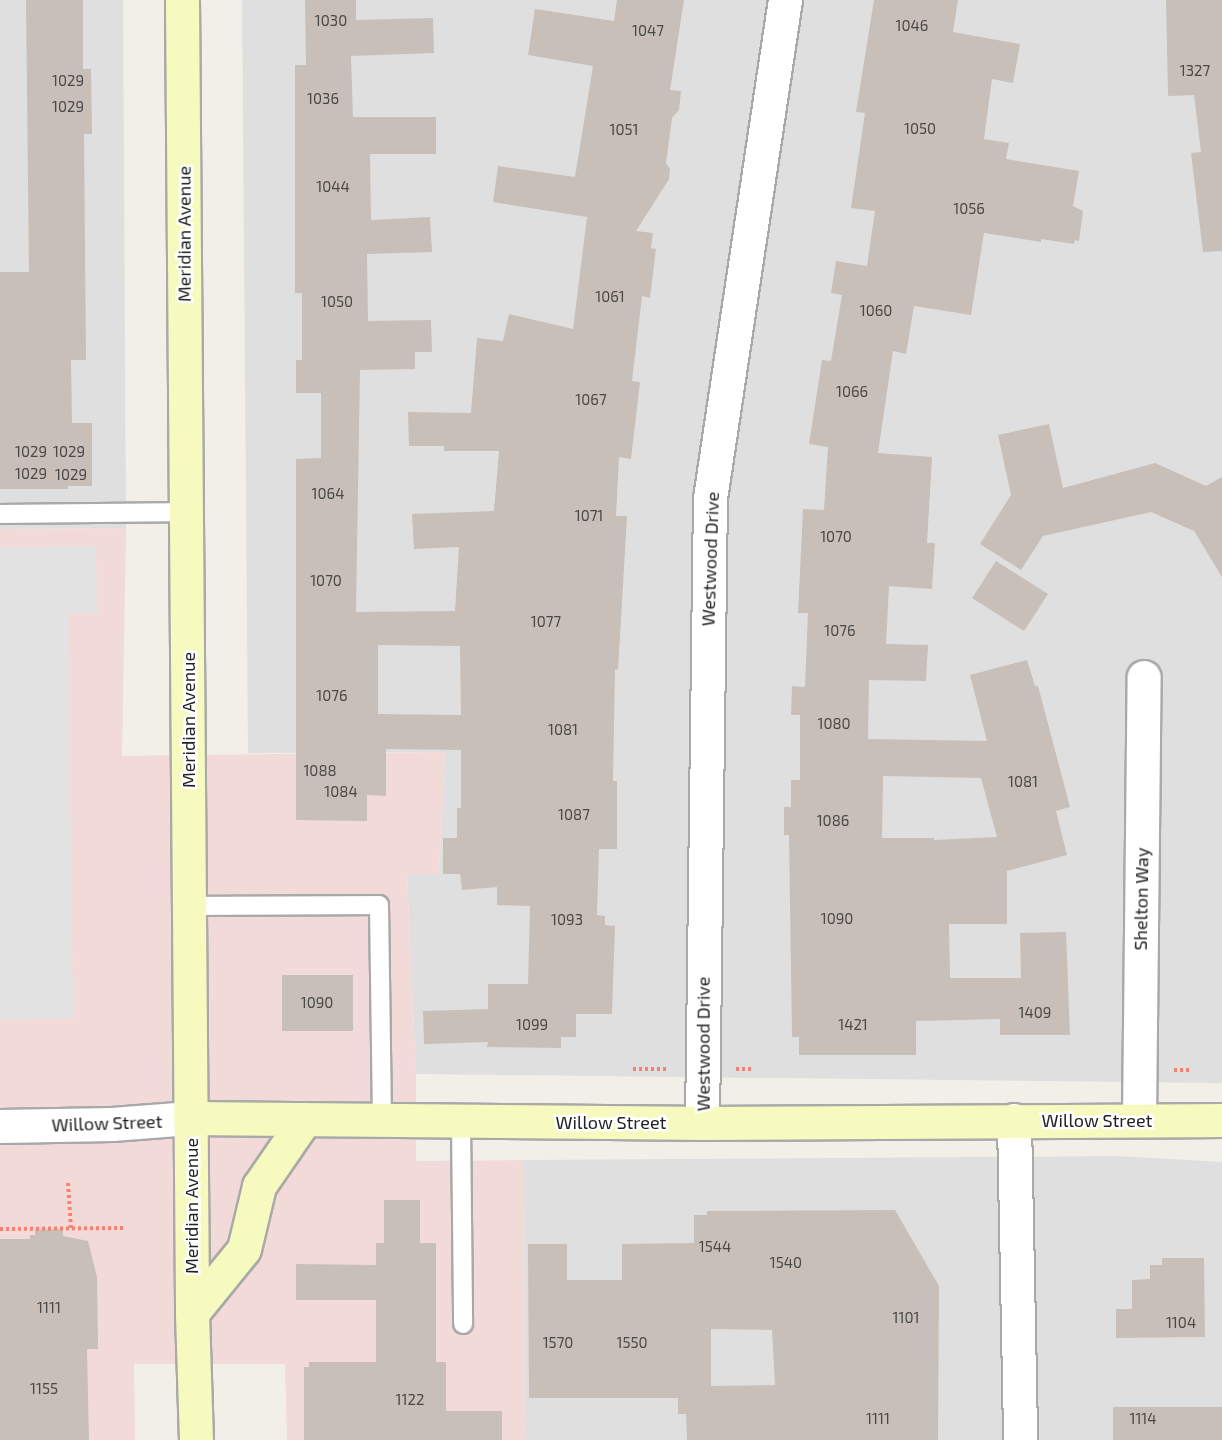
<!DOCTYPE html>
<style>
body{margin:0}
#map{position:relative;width:1222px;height:1440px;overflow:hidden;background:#f2efe9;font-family:"Exo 2",sans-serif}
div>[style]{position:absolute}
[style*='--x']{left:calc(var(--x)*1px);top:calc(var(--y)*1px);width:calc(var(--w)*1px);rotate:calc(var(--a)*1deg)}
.residential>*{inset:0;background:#e0dfdf}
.commercial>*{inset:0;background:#f2dad9}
.parking>*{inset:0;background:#e2e2e2}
.building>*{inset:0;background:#c7bfb8}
.path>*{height:4px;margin-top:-2px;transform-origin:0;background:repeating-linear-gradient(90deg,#fa8072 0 3px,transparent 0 6px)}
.roads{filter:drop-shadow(2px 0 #a9a9a9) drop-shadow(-2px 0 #a9a9a9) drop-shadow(0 2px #a9a9a9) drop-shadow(0 -2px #a9a9a9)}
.lane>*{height:18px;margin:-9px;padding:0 9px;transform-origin:9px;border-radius:9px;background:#fff}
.street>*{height:33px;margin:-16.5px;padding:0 16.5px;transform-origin:16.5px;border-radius:16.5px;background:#fff}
.secondary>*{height:33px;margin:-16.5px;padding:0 16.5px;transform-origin:16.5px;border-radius:16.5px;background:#f7fabf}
span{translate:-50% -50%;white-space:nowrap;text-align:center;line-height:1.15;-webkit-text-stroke:5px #fff;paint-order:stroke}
.number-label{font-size:15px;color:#4b4948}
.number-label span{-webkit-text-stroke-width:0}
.street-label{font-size:18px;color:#222}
</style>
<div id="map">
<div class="residential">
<div style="clip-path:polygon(0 0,123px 0,126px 528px,0 529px)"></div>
<div style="clip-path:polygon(242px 0,1222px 0,1222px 1083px,416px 1074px,407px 874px,439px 874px,445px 752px,248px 753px)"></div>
<div style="clip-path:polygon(1117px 1156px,1222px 1162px,1222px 1440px,525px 1440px,524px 1160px)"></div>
</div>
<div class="commercial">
<div style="clip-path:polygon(126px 528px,122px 756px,445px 752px,439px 874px,407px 874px,416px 1074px,416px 1161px,524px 1160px,525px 1440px,287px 1440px,285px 1364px,134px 1364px,135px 1440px,0 1440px,0 529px)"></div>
</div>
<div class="parking">
<div style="clip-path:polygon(96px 546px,97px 613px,68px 614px,73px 1018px,0 1019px,0 547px)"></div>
</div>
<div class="building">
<div style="clip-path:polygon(26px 0,83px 0,83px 69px,91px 69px,92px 134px,84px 134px,86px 360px,71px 360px,72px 423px,92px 423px,92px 486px,68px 486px,68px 489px,0 489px,0 272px,29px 272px)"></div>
<div style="clip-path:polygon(evenodd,305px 0,356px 0,356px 20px,433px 18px,434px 53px,351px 56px,353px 117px,436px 117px,436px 154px,370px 154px,371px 220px,430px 217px,432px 252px,367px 254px,368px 321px,431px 320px,432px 352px,415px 352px,415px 369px,360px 370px,356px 612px,455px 611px,459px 547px,414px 549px,412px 514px,494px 511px,499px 451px,444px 451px,444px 446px,409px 446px,408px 412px,471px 413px,477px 338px,503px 341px,509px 314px,573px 329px,587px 217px,493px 202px,498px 166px,575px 177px,593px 66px,528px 55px,535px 9px,614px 21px,617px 0,684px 0,670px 90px,681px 91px,679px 110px,672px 118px,666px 163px,670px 169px,669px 179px,636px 231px,653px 233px,651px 248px,656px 249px,650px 298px,642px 296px,632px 381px,640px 382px,631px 459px,619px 457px,616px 516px,627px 516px,618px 670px,615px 669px,613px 781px,617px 781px,617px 849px,599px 849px,597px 915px,605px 916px,605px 925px,615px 926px,612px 1014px,576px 1014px,576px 1037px,561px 1037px,561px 1048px,487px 1047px,488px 1042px,424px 1044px,423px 1011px,488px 1009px,488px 984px,528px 984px,530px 906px,497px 905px,497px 887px,462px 890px,460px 874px,443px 874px,443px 838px,457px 838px,457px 808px,461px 808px,461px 750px,386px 749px,386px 796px,367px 795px,367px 821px,296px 820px,296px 459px,321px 458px,321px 393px,296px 393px,296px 360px,302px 360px,302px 293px,295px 293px,295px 65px,306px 65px,305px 0,378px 645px,460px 646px,461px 715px,378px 714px,378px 645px)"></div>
<div style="clip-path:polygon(evenodd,874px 0,958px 0,953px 32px,1020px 44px,1013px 83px,992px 79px,984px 139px,1009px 143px,1006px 159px,1079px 171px,1073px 206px,1083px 211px,1079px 241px,1075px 240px,1074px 244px,1041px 239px,1041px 242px,984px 233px,971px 315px,914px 306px,906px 354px,893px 351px,878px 453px,932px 457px,927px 543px,935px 543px,932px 589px,889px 586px,886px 644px,928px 645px,926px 681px,869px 680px,868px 739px,987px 741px,970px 675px,1027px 660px,1035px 686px,1038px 686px,1070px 807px,1056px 811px,1067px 855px,1007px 871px,1007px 924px,949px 924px,950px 978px,1021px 978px,1020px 933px,1066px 932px,1070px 1035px,1000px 1035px,1000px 1019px,916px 1021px,916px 1055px,799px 1055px,799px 1037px,792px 1037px,789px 835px,784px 835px,784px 807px,791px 807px,791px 780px,800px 780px,800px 715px,791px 715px,792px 686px,805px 687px,808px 613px,798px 613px,803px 509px,824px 510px,828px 447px,809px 444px,822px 360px,831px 361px,842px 295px,831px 293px,836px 261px,867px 266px,875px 211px,851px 208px,865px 113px,856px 112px,874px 0,883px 776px,981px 778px,997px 837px,934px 840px,934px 838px,882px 838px,883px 776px)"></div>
<div style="clip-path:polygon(1166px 0,1222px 0,1222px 251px,1203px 252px,1191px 153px,1201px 152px,1194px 95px,1168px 96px)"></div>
<div style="clip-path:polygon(1049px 424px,1063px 488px,1155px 463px,1206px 486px,1222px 477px,1222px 577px,1194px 531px,1151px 512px,1043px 536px,1021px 570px,980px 544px,1011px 495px,998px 435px)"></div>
<div style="clip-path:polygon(996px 561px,1048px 594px,1024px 631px,972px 598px)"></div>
<div style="clip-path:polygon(282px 975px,353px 975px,353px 1031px,282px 1031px)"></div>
<div style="clip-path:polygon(384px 1200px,420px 1200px,420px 1243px,436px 1243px,436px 1362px,446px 1362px,446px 1411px,502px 1411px,502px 1440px,304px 1440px,304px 1367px,309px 1367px,309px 1362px,376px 1362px,376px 1300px,296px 1300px,296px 1264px,376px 1265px,376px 1243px,384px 1243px)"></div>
<div style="clip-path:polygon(evenodd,895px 1210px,939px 1286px,938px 1440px,687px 1440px,686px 1414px,678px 1414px,678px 1398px,529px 1398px,528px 1244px,567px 1244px,567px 1280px,622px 1280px,622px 1244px,694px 1243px,694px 1215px,707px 1215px,707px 1211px,895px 1210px,711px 1329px,772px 1330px,775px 1385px,711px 1386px,711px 1329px)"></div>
<div style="clip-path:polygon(63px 1229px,63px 1236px,88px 1241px,97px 1277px,98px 1349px,87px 1349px,89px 1440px,0 1440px,0 1239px,30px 1239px,30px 1235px,35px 1235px,35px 1230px)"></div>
<div style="clip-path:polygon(1162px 1258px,1204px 1258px,1205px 1337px,1116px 1338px,1116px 1309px,1132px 1309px,1132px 1280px,1150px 1279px,1150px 1265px,1162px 1265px)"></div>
<div style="clip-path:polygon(1113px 1407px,1222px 1407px,1222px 1440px,1113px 1440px)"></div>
</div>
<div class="path">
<div style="--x:633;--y:1069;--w:36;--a:0"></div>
<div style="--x:736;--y:1069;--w:18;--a:0"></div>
<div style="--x:1174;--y:1070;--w:15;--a:0"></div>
<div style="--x:68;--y:1183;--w:45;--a:86.2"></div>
<div style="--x:0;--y:1229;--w:124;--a:-0.5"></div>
</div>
<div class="roads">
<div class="lane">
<div style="--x:0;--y:514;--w:186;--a:-0.6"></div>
<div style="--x:189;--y:906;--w:190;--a:-0.3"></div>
<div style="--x:379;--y:905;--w:214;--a:89.2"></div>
<div style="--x:461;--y:1121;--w:203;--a:89.4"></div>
</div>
<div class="street">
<div style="--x:1014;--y:1120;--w:320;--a:88.9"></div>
<div style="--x:1139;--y:1120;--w:443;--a:-89.4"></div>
<div style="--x:702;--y:1123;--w:625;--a:-89.27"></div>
<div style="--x:710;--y:498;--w:504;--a:-81.44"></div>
<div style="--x:0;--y:1126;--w:112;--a:-1"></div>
<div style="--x:112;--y:1124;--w:78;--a:-4.4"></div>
</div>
<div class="secondary">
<div style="--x:182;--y:0;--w:1313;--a:89.56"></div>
<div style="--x:192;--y:1313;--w:127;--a:88.2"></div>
<div style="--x:190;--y:1118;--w:512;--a:0.56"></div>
<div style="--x:702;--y:1123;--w:520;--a:-0.33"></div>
<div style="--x:192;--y:1313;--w:82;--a:-50.9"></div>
<div style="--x:244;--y:1249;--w:65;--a:-76.6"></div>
<div style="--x:259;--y:1186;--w:81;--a:-55.5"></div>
</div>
</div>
<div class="number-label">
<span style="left:331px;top:21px">1030</span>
<span style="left:912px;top:26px">1046</span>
<span style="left:648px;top:31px">1047</span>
<span style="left:1195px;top:71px">1327</span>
<span style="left:68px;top:81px">1029</span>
<span style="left:323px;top:99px">1036</span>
<span style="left:68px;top:107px">1029</span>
<span style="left:920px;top:129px">1050</span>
<span style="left:624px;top:130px">1051</span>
<span style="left:333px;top:187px">1044</span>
<span style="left:969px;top:209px">1056</span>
<span style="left:610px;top:297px">1061</span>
<span style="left:337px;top:302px">1050</span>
<span style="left:876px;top:311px">1060</span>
<span style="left:852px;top:392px">1066</span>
<span style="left:591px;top:400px">1067</span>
<span style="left:31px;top:452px">1029</span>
<span style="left:69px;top:452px">1029</span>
<span style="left:31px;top:474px">1029</span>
<span style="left:71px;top:475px">1029</span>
<span style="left:328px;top:494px">1064</span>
<span style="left:589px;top:516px">1071</span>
<span style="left:836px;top:537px">1070</span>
<span style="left:326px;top:581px">1070</span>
<span style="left:546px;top:622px">1077</span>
<span style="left:840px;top:631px">1076</span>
<span style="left:332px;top:696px">1076</span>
<span style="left:834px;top:724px">1080</span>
<span style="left:563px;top:730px">1081</span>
<span style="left:320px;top:771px">1088</span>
<span style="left:1023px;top:782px">1081</span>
<span style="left:341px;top:792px">1084</span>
<span style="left:574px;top:815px">1087</span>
<span style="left:833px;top:821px">1086</span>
<span style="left:837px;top:919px">1090</span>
<span style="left:567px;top:920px">1093</span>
<span style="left:317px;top:1003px">1090</span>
<span style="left:1035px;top:1013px">1409</span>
<span style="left:532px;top:1025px">1099</span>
<span style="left:853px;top:1025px">1421</span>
<span style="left:715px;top:1247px">1544</span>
<span style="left:786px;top:1263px">1540</span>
<span style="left:49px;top:1308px">1111</span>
<span style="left:906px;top:1318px">1101</span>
<span style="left:1181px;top:1323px">1104</span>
<span style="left:558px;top:1343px">1570</span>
<span style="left:632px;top:1343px">1550</span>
<span style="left:44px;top:1389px">1155</span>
<span style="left:410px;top:1400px">1122</span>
<span style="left:878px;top:1419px">1111</span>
<span style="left:1143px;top:1419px">1114</span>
</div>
<div class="street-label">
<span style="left:184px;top:234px;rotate:-90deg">Meridian Avenue</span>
<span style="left:710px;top:559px;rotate:-88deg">Westwood Drive</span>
<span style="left:188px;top:720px;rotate:-90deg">Meridian Avenue</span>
<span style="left:1141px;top:899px;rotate:-89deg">Shelton Way</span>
<span style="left:703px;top:1044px;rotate:-90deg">Westwood Drive</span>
<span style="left:1097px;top:1120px">Willow Street</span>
<span style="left:611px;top:1122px">Willow Street</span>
<span style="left:107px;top:1123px;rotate:-2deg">Willow Street</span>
<span style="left:191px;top:1206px;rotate:-90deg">Meridian Avenue</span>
</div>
</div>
